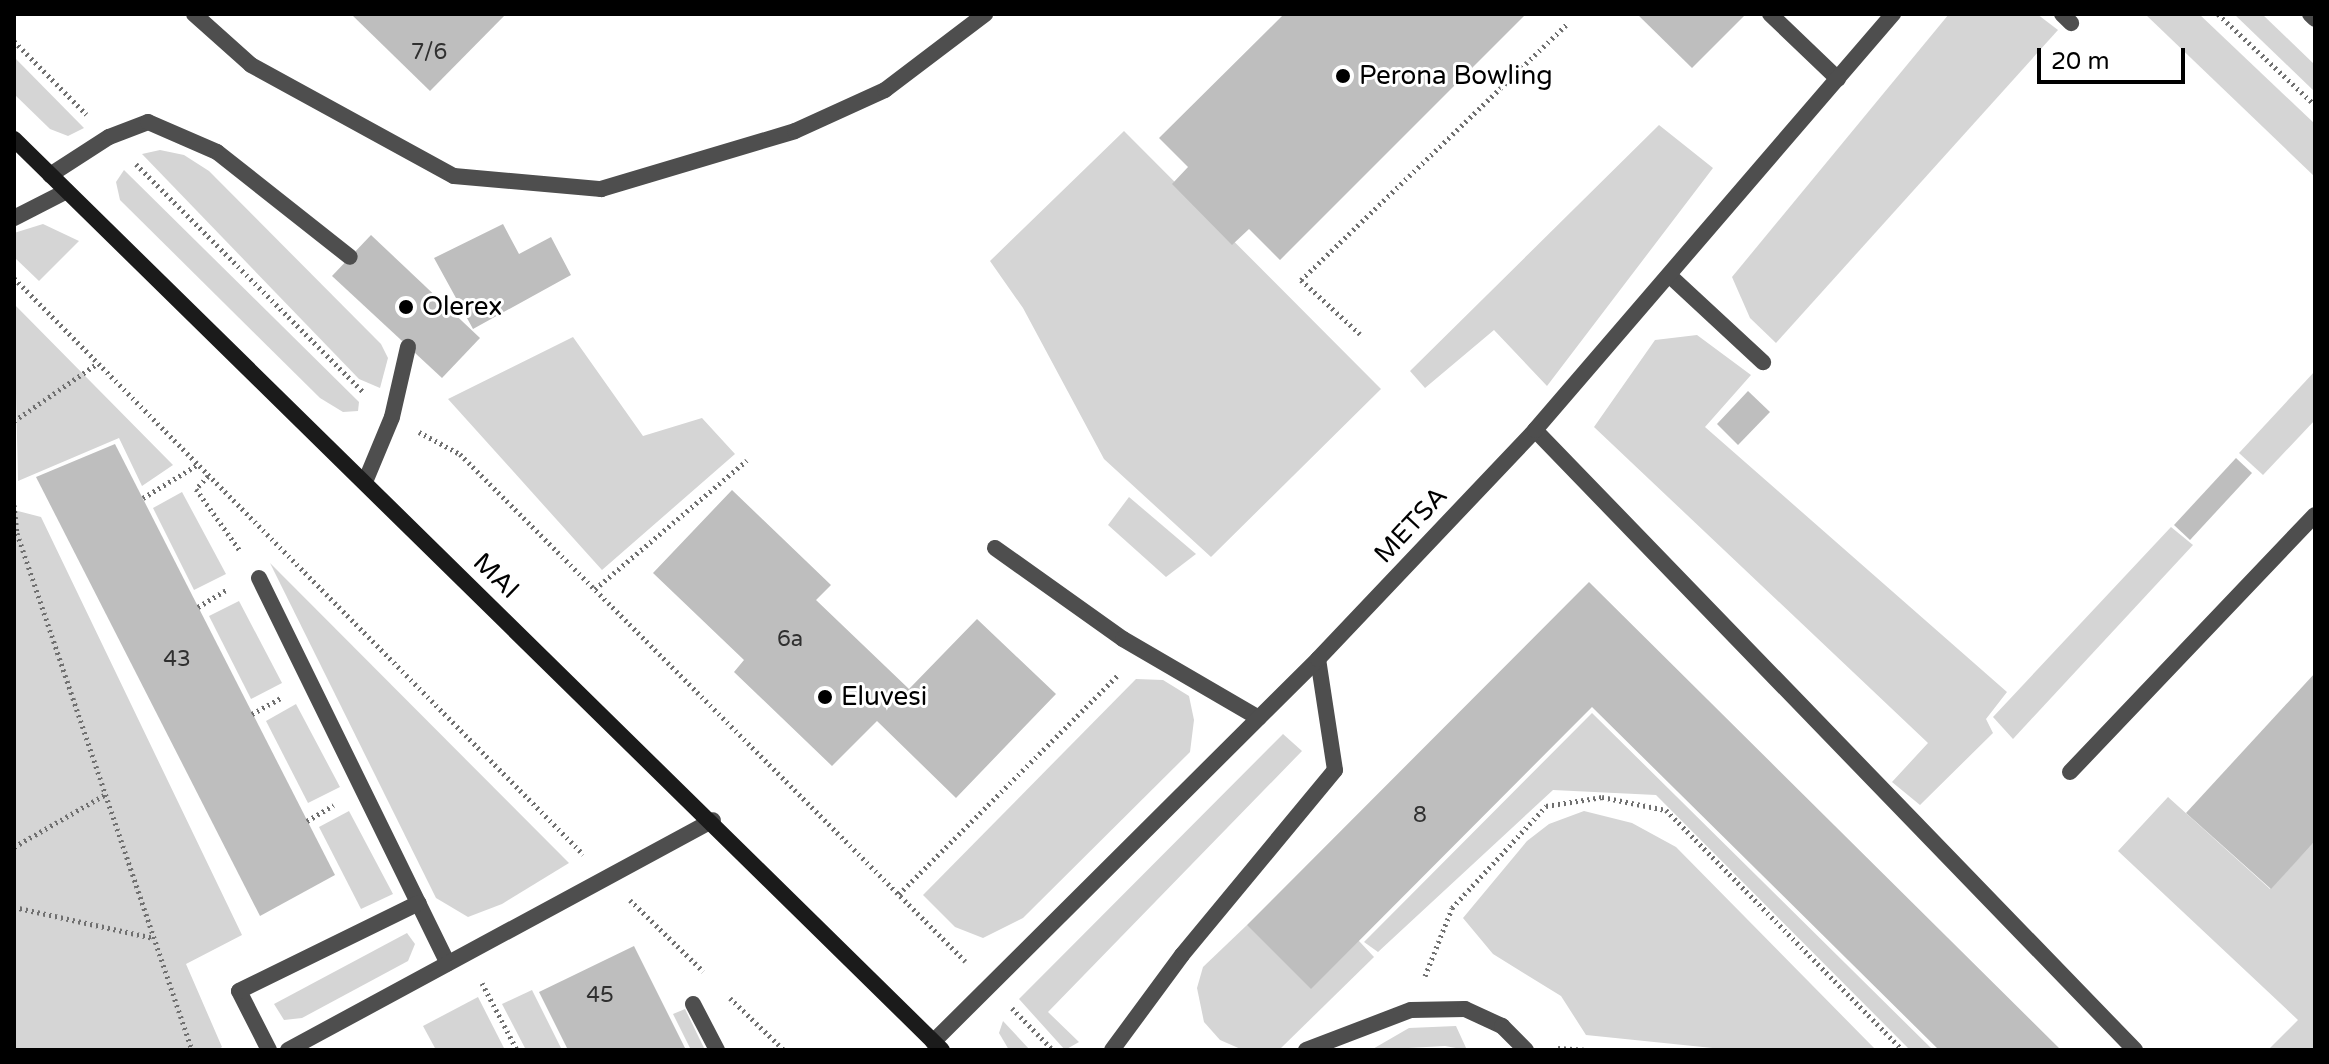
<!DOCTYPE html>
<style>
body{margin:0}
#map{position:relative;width:2329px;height:1064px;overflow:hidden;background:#fff;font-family:"Varela Round",sans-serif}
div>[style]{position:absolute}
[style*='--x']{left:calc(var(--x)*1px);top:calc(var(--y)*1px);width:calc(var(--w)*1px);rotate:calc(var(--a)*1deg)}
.green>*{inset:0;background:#d5d5d5}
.building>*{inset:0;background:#bebebe}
.path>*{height:5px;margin-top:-2.5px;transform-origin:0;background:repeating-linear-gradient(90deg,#707070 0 2px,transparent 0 6px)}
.lane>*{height:16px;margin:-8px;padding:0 8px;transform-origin:8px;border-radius:8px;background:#4e4e4e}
.street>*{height:16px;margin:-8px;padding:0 8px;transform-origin:8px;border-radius:8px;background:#4e4e4e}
.secondary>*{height:16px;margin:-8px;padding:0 8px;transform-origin:8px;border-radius:8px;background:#1b1b1b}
.dots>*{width:22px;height:22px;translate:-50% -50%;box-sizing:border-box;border:4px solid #fff;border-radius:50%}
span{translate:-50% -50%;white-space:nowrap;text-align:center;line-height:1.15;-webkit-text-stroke:6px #fff;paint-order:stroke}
.number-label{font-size:22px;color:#303030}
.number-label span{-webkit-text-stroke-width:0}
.poi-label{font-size:26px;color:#000}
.left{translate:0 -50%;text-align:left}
.street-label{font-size:26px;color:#000}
.frame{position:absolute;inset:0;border:16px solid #000;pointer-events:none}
.scale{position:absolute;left:2037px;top:48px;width:148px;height:36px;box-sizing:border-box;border:4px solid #000;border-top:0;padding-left:10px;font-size:24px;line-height:28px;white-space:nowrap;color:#000;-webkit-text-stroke:6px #fff;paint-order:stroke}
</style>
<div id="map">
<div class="green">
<div style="clip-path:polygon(1949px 14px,2037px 14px,2058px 30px,1776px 343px,1750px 318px,1732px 277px)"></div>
<div style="clip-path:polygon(2145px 14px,2199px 14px,2315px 124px,2315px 177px)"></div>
<div style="clip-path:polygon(2234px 14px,2262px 14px,2315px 65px,2315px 92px)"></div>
<div style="clip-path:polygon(14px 57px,84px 128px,68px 136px,50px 129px,14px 94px)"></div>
<div style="clip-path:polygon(1659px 125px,1713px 168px,1547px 386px,1494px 330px,1425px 388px,1410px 371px)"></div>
<div style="clip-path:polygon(1124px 131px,1381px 389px,1211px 557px,1104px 459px,1023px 308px,990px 261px)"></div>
<div style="clip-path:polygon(160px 150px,184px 155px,209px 171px,381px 344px,388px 358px,380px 388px,359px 379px,142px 154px)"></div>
<div style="clip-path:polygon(124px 170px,359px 402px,358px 411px,343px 412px,320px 398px,120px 200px,116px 182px)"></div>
<div style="clip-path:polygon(43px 224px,79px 241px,39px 281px,14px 257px,14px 233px)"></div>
<div style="clip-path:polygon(14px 304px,173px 465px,142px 486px,119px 438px,18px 481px)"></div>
<div style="clip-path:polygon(1697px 335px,1751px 375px,1705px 427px,2007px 692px,1986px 719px,1993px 733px,1920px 805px,1892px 782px,1928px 743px,1594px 427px,1655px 340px)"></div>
<div style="clip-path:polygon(573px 337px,643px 436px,702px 418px,735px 454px,602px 570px,448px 399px)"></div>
<div style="clip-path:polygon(2315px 371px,2315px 420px,2263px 475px,2239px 453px)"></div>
<div style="clip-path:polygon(182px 492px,226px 574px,194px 590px,153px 508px)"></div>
<div style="clip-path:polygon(1129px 497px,1196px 554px,1166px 577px,1108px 525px)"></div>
<div style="clip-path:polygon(14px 510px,41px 517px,242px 935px,186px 964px,222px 1047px,218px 1050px,14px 1050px)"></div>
<div style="clip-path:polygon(2171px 527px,2193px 545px,2013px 739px,1993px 717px)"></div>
<div style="clip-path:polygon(270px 563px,569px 863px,502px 904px,468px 917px,436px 898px)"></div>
<div style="clip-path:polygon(239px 601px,282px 683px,251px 699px,209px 616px)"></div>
<div style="clip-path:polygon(1136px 679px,1163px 680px,1189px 696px,1194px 720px,1190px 752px,1023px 918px,983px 938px,955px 927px,923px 895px)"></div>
<div style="clip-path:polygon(296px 704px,340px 787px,308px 803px,266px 721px)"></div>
<div style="clip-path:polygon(1592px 713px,1933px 1050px,1910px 1050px,1656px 795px,1553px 790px,1378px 952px,1364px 942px)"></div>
<div style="clip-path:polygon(1283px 734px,1302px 751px,1048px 1012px,1079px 1042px,1065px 1050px,1019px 999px)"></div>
<div style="clip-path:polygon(2168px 797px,2270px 889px,2315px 841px,2315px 1050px,2270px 1048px,2298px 1020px,2118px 851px)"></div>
<div style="clip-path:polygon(349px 811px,393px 894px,361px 909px,319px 827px)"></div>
<div style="clip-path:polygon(1584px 811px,1632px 823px,1676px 847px,1876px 1050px,1732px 1050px,1586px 1035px,1561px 996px,1493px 954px,1463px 918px,1527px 841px,1549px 824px)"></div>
<div style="clip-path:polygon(1247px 925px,1359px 941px,1374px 957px,1280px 1049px,1243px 1050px,1220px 1040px,1204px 1022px,1197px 988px,1203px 967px)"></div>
<div style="clip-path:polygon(407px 933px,415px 944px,408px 961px,302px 1018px,284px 1020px,274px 1004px)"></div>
<div style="clip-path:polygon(532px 990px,562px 1050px,526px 1050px,502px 1004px)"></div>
<div style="clip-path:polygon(478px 997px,505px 1050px,436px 1050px,423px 1026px)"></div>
<div style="clip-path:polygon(685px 1009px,705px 1050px,691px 1050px,673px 1014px)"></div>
<div style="clip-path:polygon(1003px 1021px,1030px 1050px,1009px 1050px,999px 1033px)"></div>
<div style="clip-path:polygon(1456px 1026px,1467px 1050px,1445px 1046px,1371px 1050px,1409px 1028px)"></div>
</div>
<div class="building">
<div style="clip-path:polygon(351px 14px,506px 14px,430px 91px)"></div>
<div style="clip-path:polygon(1284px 14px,1526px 14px,1280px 260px,1249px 229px,1232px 245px,1172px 184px,1188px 167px,1159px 138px)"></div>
<div style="clip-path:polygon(1637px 14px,1746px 14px,1692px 68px)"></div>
<div style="clip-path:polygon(503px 224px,519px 254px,551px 237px,571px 275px,473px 329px,434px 258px)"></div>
<div style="clip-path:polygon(371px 235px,480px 338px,442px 378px,332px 276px)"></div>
<div style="clip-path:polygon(1748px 391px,1770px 412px,1738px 445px,1717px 424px)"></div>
<div style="clip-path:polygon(115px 444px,335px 875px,260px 916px,36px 477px)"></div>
<div style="clip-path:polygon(2236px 458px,2252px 473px,2190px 540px,2174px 525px)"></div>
<div style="clip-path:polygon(732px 490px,831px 585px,816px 600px,909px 689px,977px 619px,1056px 694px,956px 798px,877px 721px,832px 766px,734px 672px,744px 660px,653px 573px)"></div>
<div style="clip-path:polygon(1589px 582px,2061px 1050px,1939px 1050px,1592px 707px,1311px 989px,1247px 925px)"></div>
<div style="clip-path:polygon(2315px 673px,2315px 841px,2271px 889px,2186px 813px)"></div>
<div style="clip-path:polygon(634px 946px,686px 1050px,568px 1050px,539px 992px)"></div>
</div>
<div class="path">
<div style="--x:2218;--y:14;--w:133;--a:43.2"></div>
<div style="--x:14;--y:41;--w:103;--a:45.4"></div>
<div style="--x:136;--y:164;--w:322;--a:45.1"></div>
<div style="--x:14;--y:278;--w:810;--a:45.35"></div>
<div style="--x:1360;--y:334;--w:80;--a:-137.5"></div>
<div style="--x:1301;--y:280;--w:369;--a:-43.9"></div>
<div style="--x:14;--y:421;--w:102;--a:-34.6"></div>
<div style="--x:419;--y:432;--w:47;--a:28.2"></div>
<div style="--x:460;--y:454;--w:716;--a:45.11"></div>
<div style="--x:208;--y:476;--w:18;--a:133"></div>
<div style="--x:196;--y:489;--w:77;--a:54.5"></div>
<div style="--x:143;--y:498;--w:63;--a:-31.4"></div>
<div style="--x:14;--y:505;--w:28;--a:84"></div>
<div style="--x:17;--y:533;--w:546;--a:71.3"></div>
<div style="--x:595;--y:589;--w:199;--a:-40.3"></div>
<div style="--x:198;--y:607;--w:35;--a:-31"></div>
<div style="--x:252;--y:714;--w:35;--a:-29"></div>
<div style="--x:307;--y:821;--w:31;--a:-31"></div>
<div style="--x:14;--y:847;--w:106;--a:-29.9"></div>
<div style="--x:899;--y:894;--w:311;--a:-45"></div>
<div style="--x:630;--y:900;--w:102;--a:44.2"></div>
<div style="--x:14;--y:907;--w:143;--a:12.5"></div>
<div style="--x:1425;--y:976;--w:73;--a:-68.3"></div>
<div style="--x:1452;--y:908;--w:139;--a:-47.3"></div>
<div style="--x:1546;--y:806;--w:57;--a:-9.1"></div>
<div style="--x:1602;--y:797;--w:65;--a:11.5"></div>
<div style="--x:1666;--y:810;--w:337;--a:45.4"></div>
<div style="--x:482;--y:983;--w:76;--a:62.4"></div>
<div style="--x:730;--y:998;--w:75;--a:43.9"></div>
<div style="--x:1012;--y:1008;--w:59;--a:45.7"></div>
<div style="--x:1558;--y:1048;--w:26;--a:4"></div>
</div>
<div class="lane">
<div style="--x:194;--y:14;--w:76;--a:41.8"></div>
<div style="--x:251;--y:65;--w:231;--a:28.7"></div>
<div style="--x:454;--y:176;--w:148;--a:5.1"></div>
<div style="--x:601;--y:189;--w:202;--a:-16.6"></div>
<div style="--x:795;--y:131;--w:99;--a:-24.5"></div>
<div style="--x:885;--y:90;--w:126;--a:-37.2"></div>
<div style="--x:1770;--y:14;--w:94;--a:43.7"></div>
<div style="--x:2062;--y:14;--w:13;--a:45"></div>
<div style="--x:50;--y:175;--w:70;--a:-32.8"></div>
<div style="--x:109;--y:137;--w:42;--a:-21"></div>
<div style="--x:148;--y:122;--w:75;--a:23.5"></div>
<div style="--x:217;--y:152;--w:169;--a:38.3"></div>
<div style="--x:1670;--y:276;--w:127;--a:42.8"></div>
<div style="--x:365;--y:482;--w:70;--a:-67.4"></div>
<div style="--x:392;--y:417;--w:72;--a:-77.1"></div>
<div style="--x:995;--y:548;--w:157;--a:35.4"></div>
<div style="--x:1123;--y:639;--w:157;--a:30.2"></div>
<div style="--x:1112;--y:1050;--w:118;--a:-53.6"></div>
<div style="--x:1182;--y:955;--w:240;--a:-50.4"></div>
<div style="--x:1335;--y:770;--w:112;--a:-98.7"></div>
</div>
<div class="street">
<div style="--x:2310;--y:14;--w:7;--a:45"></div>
<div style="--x:14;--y:218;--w:59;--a:-27"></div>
<div style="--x:1535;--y:430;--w:863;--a:45.94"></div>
<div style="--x:259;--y:578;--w:429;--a:63.9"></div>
<div style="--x:2070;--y:772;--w:355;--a:-46.4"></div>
<div style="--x:693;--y:1004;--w:52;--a:62.4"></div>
<div style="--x:933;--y:1042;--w:543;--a:-44.85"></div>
<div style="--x:1318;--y:659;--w:315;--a:-46.5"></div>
<div style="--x:1535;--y:430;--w:549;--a:-49.29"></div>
<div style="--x:269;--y:1050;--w:66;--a:-117"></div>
<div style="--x:239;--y:991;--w:200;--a:-26.1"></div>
<div style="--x:288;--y:1050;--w:483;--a:-28.4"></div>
<div style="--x:1306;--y:1050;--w:112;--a:-20.9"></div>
<div style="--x:1411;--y:1010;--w:54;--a:-1.1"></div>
<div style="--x:1465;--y:1009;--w:41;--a:24.7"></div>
<div style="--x:1502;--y:1026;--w:34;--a:45"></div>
</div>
<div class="secondary">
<div style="--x:14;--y:139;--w:1300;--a:44.47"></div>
</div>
<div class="dots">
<div style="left:1343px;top:76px;background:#000"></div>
<div style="left:406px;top:307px;background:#000"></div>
<div style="left:825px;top:697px;background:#000"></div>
</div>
<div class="number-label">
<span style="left:429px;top:53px">7/6</span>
<span style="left:790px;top:640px">6a</span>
<span style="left:177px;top:660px">43</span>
<span style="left:1420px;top:816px">8</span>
<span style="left:600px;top:996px">45</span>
</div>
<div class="poi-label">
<span class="left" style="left:1359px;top:76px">Perona Bowling</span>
<span class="left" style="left:422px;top:307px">Olerex</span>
<span class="left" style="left:841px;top:697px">Eluvesi</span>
</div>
<div class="street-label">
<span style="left:1411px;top:525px;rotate:-47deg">METSA</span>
<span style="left:496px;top:576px;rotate:44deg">MAI</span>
</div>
<div class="frame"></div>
<div class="scale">20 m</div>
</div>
